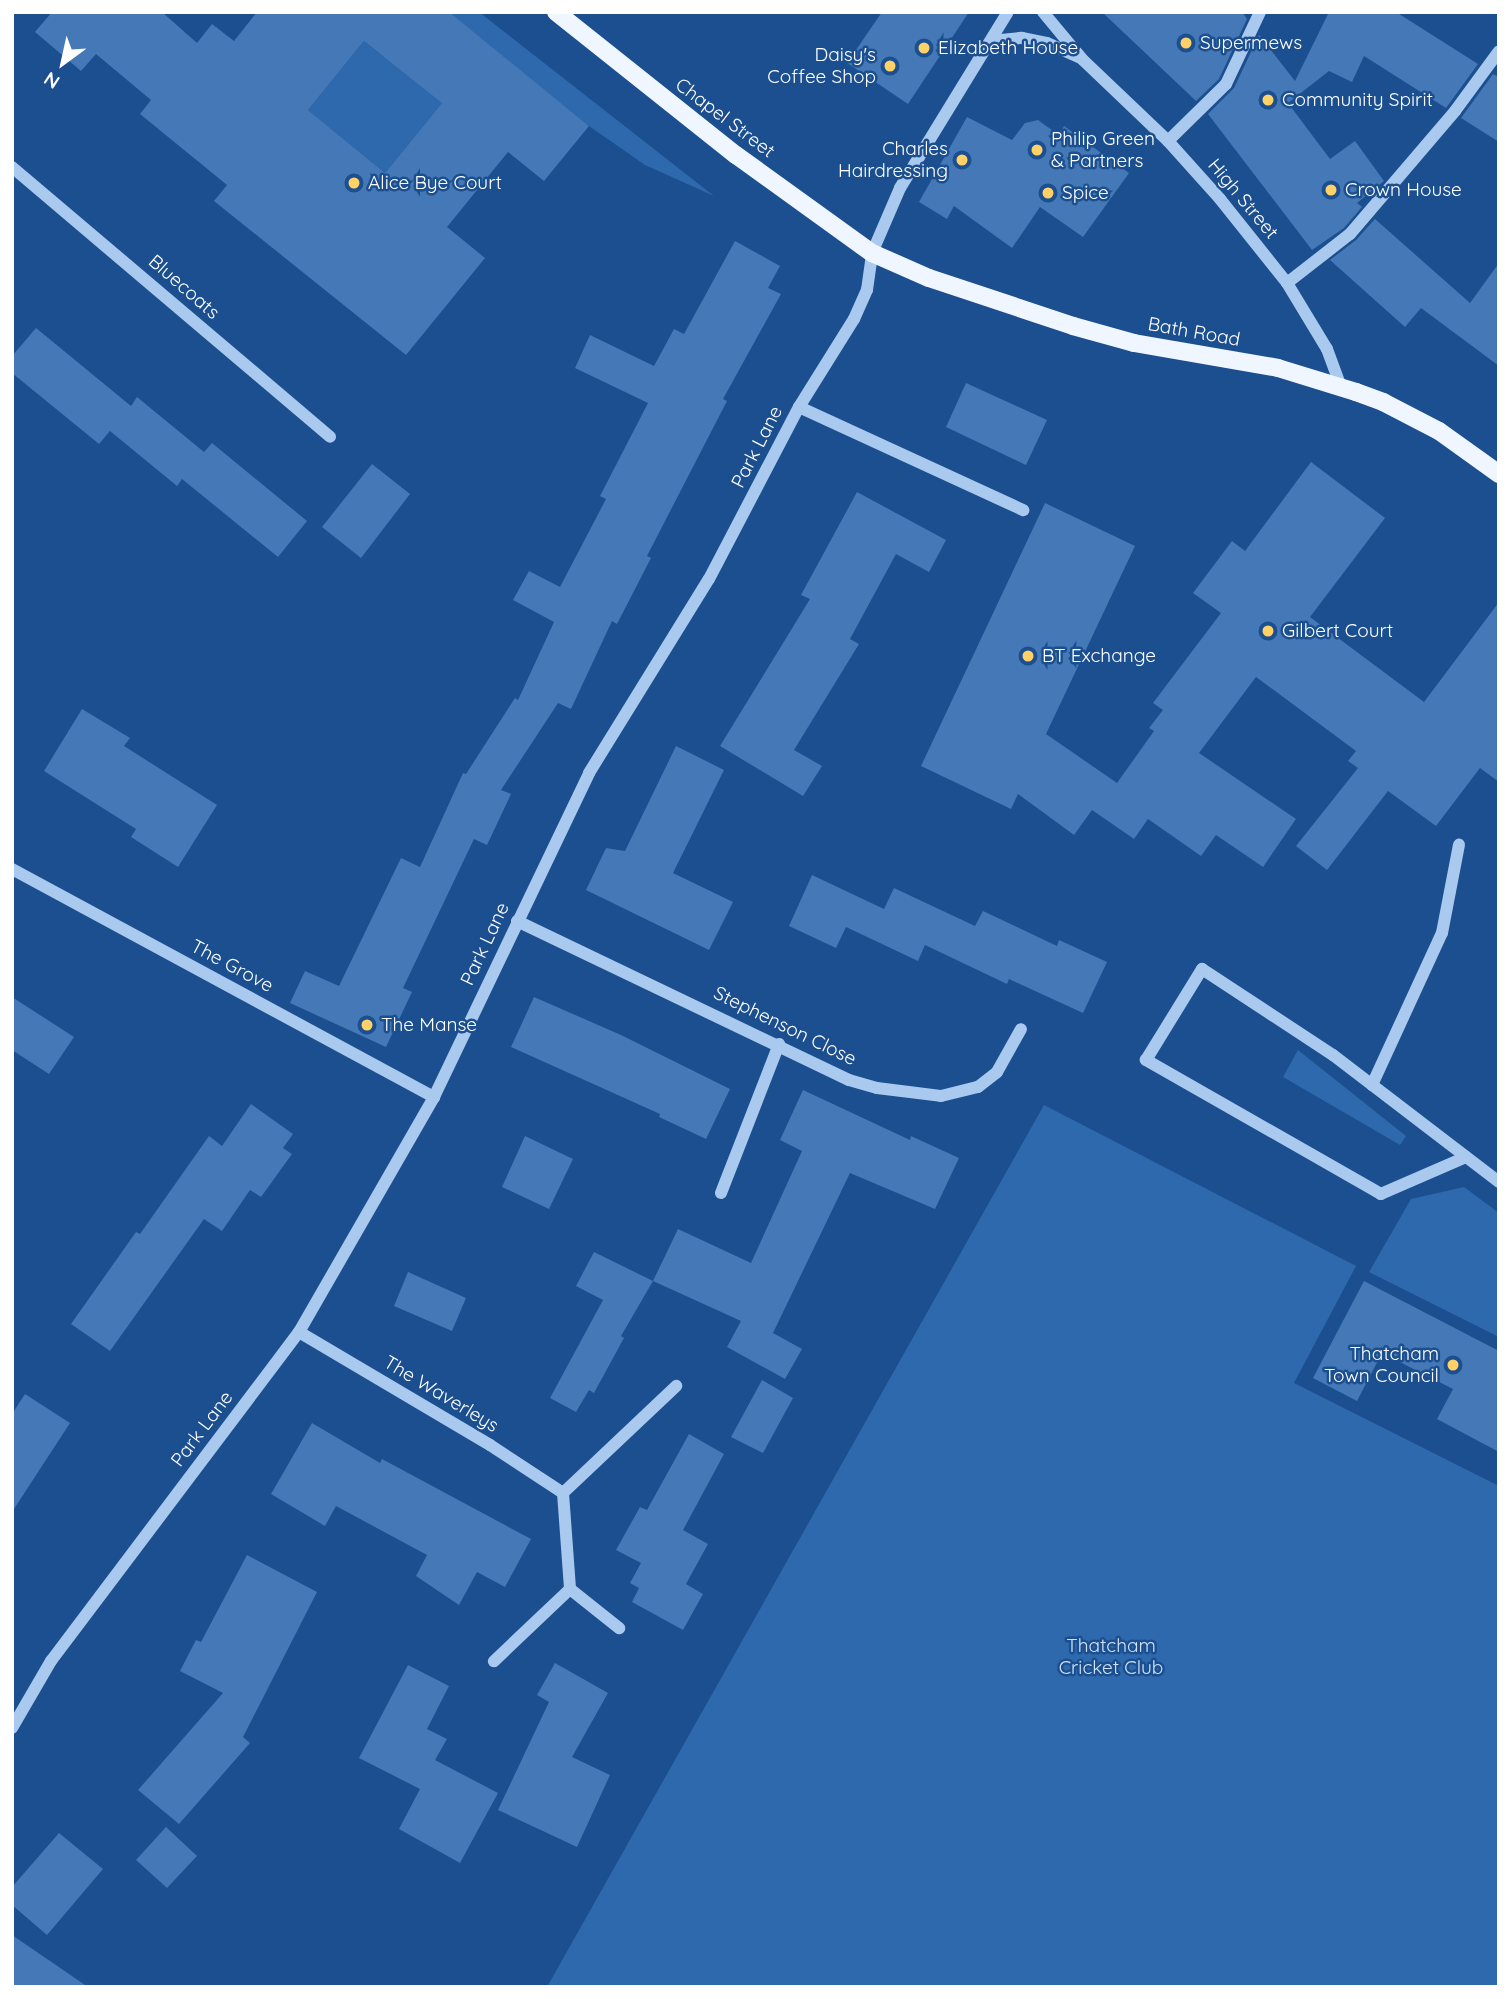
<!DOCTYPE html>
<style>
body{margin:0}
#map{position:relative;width:1511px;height:1999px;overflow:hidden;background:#1b4f8f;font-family:Quicksand,sans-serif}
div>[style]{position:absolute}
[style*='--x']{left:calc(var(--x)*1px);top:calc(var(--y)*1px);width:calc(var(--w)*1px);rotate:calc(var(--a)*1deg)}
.green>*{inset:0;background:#2e69ad}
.building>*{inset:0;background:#4478b7}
.minor>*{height:12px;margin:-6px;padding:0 6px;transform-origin:6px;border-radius:6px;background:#a9c9ee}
.major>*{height:18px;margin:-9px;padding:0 9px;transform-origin:9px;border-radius:9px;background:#f0f6ff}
.dots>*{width:19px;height:19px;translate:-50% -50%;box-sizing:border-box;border:4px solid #1b4f8f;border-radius:50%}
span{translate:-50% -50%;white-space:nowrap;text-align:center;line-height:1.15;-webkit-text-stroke:5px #1b4f8f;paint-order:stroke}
.poi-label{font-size:19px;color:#fff}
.left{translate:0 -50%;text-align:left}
.right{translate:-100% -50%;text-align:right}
.street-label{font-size:19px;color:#fff}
.park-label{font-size:19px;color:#cfe3fa}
.frame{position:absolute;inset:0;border:14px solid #fff;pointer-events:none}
.north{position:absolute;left:28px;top:28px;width:70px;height:70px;-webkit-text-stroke:5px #1b4f8f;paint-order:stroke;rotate:213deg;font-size:19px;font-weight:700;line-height:28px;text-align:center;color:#fff}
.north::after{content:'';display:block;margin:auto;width:24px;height:32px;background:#fff;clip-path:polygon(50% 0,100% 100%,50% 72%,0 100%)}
</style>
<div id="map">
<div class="green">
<div style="clip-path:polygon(415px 12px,479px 12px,714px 196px,645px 165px,589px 126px,468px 28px,442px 103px,385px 173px,308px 110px,364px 41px,380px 54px)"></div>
<div style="clip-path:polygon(1298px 1050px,1406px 1136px,1400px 1145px,1283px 1077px)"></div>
<div style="clip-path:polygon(1044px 1105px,1356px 1266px,1294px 1383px,1499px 1486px,1499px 1987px,547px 1987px)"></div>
<div style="clip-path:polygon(1464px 1187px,1499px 1213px,1499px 1337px,1369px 1272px,1411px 1199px)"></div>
</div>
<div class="building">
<div style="clip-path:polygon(evenodd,52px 12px,162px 12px,197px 43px,212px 24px,234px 41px,257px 12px,449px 12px,589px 126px,544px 181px,508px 152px,447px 227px,485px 258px,406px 355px,214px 201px,227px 185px,140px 114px,151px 100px,96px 54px,81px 71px,35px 32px,52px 12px,364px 41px,442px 103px,385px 173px,308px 110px,364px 41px)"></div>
<div style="clip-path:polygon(882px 12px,969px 12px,908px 104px,847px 63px)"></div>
<div style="clip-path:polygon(1102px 12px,1242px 12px,1247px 19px,1219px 79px,1196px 101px)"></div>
<div style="clip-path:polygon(1329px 12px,1396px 12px,1478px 64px,1446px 108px,1364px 56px,1352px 82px,1329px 71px,1288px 103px,1330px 159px,1355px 141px,1384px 181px,1357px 203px,1362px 207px,1344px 228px,1312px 250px,1208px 114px,1234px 88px,1259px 35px,1295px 81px)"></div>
<div style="clip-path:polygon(1493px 74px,1499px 77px,1499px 142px,1461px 118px)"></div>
<div style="clip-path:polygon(967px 117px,1012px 140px,1025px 123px,1038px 120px,1059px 135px,1064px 126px,1129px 173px,1083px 237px,1040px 207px,1012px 248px,954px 206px,947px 219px,919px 202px)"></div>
<div style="clip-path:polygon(1375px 219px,1470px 303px,1499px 263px,1499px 366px,1421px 308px,1405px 327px,1330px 260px,1356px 240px)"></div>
<div style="clip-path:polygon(735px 241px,780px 266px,768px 288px,781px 294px,723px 399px,727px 401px,647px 556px,651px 558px,617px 624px,612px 621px,571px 709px,558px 703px,501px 790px,511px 794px,487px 845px,474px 839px,403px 988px,412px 992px,386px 1047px,290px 1003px,305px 971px,339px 986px,401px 858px,420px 867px,463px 773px,466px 774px,515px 698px,518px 700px,554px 622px,513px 600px,529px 571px,560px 587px,606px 499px,600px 496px,648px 403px,575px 368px,590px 335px,654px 366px,674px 329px,684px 334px)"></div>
<div style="clip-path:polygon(36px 328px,131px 406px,137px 397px,204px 452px,212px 443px,307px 521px,278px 557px,182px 479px,177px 486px,110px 431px,99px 444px,12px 373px,12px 356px)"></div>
<div style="clip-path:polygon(966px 383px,1047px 420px,1026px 465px,946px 427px)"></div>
<div style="clip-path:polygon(1311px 462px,1385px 518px,1310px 617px,1424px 702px,1499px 602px,1499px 782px,1480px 768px,1436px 826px,1388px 791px,1327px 870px,1296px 846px,1358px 768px,1348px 761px,1356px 751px,1256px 677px,1199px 753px,1296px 819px,1263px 867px,1216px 835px,1201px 856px,1148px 819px,1134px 839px,1092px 810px,1074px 835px,1018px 794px,1011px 809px,921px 766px,1045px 503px,1135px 546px,1046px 734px,1117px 783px,1154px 731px,1149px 728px,1163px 710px,1153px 703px,1221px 613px,1193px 593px,1232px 541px,1245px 551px)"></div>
<div style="clip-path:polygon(372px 464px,410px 494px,361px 558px,322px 527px)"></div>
<div style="clip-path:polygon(857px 492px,946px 540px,929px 572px,896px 554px,850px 639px,859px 644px,794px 750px,822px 766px,803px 796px,720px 746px,810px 599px,801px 595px)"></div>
<div style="clip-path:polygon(82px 709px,130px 738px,124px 746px,217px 805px,178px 867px,131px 837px,136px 829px,44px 771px)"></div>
<div style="clip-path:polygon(676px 746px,724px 770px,673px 873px,733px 902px,709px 950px,586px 890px,606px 848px,625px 851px)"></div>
<div style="clip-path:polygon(812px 875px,884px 909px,894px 888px,975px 926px,983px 911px,1057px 946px,1059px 940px,1107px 962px,1083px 1013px,1009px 979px,1007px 984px,925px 945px,918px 961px,846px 927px,836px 948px,789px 926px)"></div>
<div style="clip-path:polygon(12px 997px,74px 1037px,49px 1074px,12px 1050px)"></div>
<div style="clip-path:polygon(534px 997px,621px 1035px,730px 1089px,706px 1139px,659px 1117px,660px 1114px,511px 1047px)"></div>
<div style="clip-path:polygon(803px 1090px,910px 1140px,911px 1136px,959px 1158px,935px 1209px,850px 1173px,773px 1333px,802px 1349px,785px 1379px,727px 1347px,741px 1321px,653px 1281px,678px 1229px,751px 1263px,802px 1151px,780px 1140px)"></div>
<div style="clip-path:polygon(251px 1104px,293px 1134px,283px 1148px,292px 1154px,261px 1197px,250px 1190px,222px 1231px,204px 1219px,110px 1351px,71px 1324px,136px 1232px,140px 1234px,209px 1136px,222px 1146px)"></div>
<div style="clip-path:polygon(525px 1136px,573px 1159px,549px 1209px,502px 1187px)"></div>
<div style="clip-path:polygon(594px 1252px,653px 1281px,621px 1336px,624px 1338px,594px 1393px,589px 1390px,576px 1412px,550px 1398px,603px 1300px,576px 1286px)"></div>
<div style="clip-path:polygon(408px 1272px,466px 1298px,452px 1331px,394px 1306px)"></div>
<div style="clip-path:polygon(1364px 1281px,1499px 1351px,1499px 1452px,1437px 1419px,1453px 1389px,1382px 1353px,1357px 1401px,1313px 1378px)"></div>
<div style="clip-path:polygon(762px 1380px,793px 1398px,763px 1453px,731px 1437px)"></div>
<div style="clip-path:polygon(25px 1394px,70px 1423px,12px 1512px,12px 1414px)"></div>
<div style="clip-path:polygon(312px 1423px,380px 1463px,382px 1459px,531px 1539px,505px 1587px,477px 1572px,459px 1605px,416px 1576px,427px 1555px,336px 1506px,325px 1526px,271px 1494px)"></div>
<div style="clip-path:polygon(689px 1434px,724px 1454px,683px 1530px,708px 1544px,686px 1584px,703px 1594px,683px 1630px,632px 1602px,639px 1588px,630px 1583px,641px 1563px,616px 1550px,640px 1507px,647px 1510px)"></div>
<div style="clip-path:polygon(247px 1555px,317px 1592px,243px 1737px,250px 1743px,179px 1824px,138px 1790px,223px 1693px,180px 1671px,196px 1640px,201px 1642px)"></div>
<div style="clip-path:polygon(555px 1663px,608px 1693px,572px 1757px,610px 1775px,577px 1847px,498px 1810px,549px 1702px,537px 1695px)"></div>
<div style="clip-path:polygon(408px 1665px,449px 1686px,427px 1729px,447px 1739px,435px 1760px,498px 1793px,460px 1863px,399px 1829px,420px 1789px,359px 1758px)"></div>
<div style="clip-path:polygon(166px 1827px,197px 1856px,167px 1888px,136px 1860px)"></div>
<div style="clip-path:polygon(59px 1833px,103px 1869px,47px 1935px,12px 1905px,12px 1887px)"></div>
<div style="clip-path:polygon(12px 1935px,88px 1987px,12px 1987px)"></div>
</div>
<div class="minor">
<div style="--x:1043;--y:12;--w:61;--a:50.3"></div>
<div style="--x:1082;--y:59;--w:119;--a:43.6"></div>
<div style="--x:1168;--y:141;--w:78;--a:48.1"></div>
<div style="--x:1220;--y:199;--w:107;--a:51.4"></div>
<div style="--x:1287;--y:283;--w:77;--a:58.8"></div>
<div style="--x:1327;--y:349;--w:40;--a:69.8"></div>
<div style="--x:991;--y:41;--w:31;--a:-6"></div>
<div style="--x:1022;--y:38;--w:25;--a:11"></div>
<div style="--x:1047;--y:43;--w:34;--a:24"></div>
<div style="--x:1168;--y:141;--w:81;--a:-44.5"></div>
<div style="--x:1226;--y:84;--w:80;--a:-64.7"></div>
<div style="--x:12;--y:167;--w:417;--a:40.3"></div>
<div style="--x:1287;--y:283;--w:80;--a:-37.9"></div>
<div style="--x:1350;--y:234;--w:162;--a:-49.5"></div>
<div style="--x:1455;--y:111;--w:74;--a:-53.7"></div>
<div style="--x:799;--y:407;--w:247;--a:24.7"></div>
<div style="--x:12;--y:869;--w:480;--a:28.4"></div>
<div style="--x:517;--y:921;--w:368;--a:25.6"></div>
<div style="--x:849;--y:1080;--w:29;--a:16"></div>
<div style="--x:877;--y:1088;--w:64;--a:7.1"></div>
<div style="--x:941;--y:1096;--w:38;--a:-14"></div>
<div style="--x:978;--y:1087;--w:24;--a:-38"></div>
<div style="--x:997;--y:1072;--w:49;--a:-60.8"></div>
<div style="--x:1372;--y:1085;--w:167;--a:-65.3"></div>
<div style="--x:1442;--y:933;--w:90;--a:-79.1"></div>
<div style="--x:1466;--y:1157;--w:93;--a:156.5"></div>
<div style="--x:1381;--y:1194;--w:271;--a:-150.3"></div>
<div style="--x:1146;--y:1060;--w:107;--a:-58.4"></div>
<div style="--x:1202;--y:969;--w:157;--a:33.3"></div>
<div style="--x:1333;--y:1055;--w:209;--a:37.4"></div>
<div style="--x:721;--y:1193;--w:160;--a:-68.7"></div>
<div style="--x:299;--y:1332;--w:222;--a:30.6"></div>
<div style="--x:490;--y:1445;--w:87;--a:33.3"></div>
<div style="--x:563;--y:1493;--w:96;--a:85.8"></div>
<div style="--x:570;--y:1589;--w:105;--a:136.5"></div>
<div style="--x:563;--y:1493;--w:156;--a:-43.4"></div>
<div style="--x:570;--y:1589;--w:63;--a:38.5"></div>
<div style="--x:12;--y:1728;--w:78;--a:-59.8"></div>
<div style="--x:51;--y:1661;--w:412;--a:-53"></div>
<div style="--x:299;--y:1332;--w:271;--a:-60.1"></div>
<div style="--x:434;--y:1097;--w:359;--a:-64.4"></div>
<div style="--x:589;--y:773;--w:228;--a:-58.3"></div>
<div style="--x:709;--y:579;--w:194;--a:-62.4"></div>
<div style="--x:799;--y:407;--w:104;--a:-58"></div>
<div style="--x:854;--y:319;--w:32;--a:-66"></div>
<div style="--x:867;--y:290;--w:37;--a:-82"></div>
<div style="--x:872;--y:253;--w:71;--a:-66.7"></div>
<div style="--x:900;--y:188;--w:206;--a:-58.5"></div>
</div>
<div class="major">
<div style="--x:556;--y:12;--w:230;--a:38.5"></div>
<div style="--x:736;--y:155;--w:168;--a:35.8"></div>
<div style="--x:872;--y:253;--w:62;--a:23.7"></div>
<div style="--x:929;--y:278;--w:152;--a:18.4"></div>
<div style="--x:1073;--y:326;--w:63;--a:15.6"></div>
<div style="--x:1134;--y:343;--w:146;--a:9.8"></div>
<div style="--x:1278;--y:368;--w:82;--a:17.1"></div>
<div style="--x:1356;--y:392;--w:29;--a:20"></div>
<div style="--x:1383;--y:402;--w:63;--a:27.4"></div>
<div style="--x:1439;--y:431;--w:74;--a:35.6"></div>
</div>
<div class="dots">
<div style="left:1186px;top:43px;background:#ffd166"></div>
<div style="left:924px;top:48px;background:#ffd166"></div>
<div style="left:890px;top:66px;background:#ffd166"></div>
<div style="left:1268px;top:100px;background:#ffd166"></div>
<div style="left:1037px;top:150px;background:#ffd166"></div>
<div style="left:962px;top:160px;background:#ffd166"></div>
<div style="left:354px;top:183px;background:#ffd166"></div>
<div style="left:1331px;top:190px;background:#ffd166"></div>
<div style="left:1048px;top:193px;background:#ffd166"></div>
<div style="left:1268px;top:631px;background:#ffd166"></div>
<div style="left:1028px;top:656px;background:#ffd166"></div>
<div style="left:367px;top:1025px;background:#ffd166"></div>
<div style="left:1453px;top:1365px;background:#ffd166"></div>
</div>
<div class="poi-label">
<span class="left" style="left:1200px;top:43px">Supermews</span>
<span class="left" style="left:938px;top:48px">Elizabeth House</span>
<span class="right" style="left:876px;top:66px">Daisy's<br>Coffee Shop</span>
<span class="left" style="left:1282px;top:100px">Community Spirit</span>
<span class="left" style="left:1051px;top:150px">Philip Green<br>&amp; Partners</span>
<span class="right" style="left:948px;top:160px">Charles<br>Hairdressing</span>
<span class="left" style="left:368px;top:183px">Alice Bye Court</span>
<span class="left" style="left:1345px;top:190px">Crown House</span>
<span class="left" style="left:1062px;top:193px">Spice</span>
<span class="left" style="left:1282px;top:631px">Gilbert Court</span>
<span class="left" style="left:1042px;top:656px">BT Exchange</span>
<span class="left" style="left:381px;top:1025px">The Manse</span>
<span class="right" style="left:1439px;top:1365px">Thatcham<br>Town Council</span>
</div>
<div class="street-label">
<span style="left:725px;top:118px;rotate:37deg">Chapel Street</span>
<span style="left:1243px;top:199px;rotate:50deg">High Street</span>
<span style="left:184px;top:287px;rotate:41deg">Bluecoats</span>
<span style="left:1194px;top:332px;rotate:10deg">Bath Road</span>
<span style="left:757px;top:447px;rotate:-63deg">Park Lane</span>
<span style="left:485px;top:944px;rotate:-65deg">Park Lane</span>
<span style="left:232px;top:966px;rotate:28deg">The Grove</span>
<span style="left:785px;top:1026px;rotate:26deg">Stephenson Close</span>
<span style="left:441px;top:1394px;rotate:31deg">The Waverleys</span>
<span style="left:202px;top:1429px;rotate:-53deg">Park Lane</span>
</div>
<div class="park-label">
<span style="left:1111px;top:1657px">Thatcham<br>Cricket Club</span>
</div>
<div class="frame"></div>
<div class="north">N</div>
</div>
